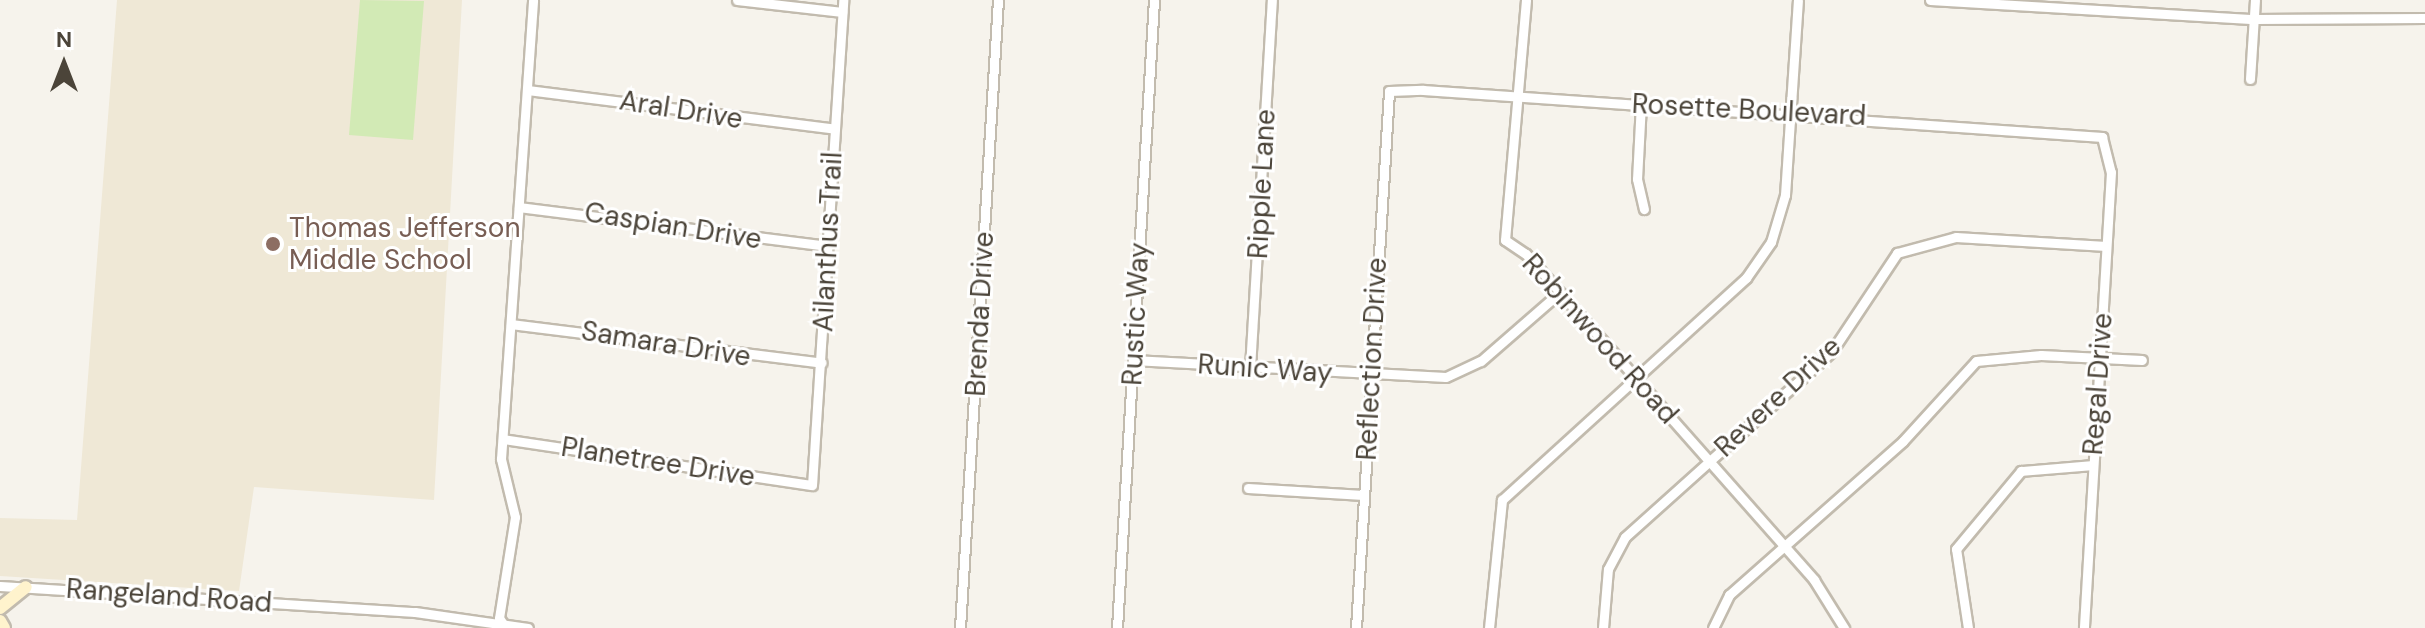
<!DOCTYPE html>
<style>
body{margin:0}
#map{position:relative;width:2425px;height:628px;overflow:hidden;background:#f6f3ec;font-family:"DM Sans",sans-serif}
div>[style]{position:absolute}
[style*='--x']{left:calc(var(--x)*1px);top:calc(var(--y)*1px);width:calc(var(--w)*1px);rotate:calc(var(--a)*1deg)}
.education>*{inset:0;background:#efe8d6}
.green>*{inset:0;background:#d2eab5}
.roads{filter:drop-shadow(2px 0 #c2bbae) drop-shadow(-2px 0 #c2bbae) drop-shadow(0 2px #c2bbae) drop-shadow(0 -2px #c2bbae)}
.minor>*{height:9px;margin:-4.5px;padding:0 4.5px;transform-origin:4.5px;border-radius:4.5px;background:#fff}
.secondary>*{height:12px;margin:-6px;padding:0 6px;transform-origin:6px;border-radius:6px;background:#fff3cd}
.dots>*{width:22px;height:22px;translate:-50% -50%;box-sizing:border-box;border:4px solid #fff;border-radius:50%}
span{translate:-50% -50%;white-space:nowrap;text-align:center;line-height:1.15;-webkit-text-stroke:6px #fff;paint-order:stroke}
.street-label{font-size:28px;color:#4b4439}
.education-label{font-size:28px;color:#785e54}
.left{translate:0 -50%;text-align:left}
.north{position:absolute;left:24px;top:24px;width:80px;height:80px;-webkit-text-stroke:6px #fff;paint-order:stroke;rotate:0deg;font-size:22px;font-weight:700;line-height:32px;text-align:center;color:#4b4439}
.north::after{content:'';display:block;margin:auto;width:28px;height:36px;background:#4b4439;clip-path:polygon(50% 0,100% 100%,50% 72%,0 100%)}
</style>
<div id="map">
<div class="education">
<div style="clip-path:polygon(117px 0,462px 0,434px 500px,254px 487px,239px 591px,0 576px,0 518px,77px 520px)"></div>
</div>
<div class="green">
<div style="clip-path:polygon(360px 0,424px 1px,413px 140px,349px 135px)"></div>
</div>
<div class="roads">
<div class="minor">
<div style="--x:737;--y:0;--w:106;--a:6.5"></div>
<div style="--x:1526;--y:0;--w:241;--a:95"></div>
<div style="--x:1505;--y:240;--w:25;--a:34"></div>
<div style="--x:1526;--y:254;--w:435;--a:48.5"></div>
<div style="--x:1814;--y:580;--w:57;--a:58"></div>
<div style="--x:1930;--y:0;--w:325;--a:3.4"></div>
<div style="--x:2254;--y:19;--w:171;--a:-0.3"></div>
<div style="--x:2250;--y:79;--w:79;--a:-86.4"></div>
<div style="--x:528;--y:90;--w:309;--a:7.2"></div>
<div style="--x:1641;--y:103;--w:76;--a:93"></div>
<div style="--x:1637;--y:179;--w:31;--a:77"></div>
<div style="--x:519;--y:207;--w:311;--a:7.2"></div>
<div style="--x:511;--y:324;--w:313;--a:7.1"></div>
<div style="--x:1133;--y:360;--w:313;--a:3.1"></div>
<div style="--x:1446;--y:377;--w:38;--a:-25"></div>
<div style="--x:1481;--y:361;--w:103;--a:-41.1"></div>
<div style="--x:1250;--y:368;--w:369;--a:-86.6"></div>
<div style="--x:503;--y:439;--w:312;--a:8.5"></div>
<div style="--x:812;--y:485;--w:486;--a:-86.3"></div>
<div style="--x:1248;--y:488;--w:115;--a:3.5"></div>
<div style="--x:0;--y:586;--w:416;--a:3.6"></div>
<div style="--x:415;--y:612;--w:114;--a:8.1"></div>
<div style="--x:506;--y:628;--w:12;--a:-125"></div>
<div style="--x:499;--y:618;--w:102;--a:-81"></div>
<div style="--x:515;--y:517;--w:60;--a:-103.6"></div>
<div style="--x:501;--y:459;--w:460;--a:-86"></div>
<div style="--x:960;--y:628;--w:629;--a:-86.54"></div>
<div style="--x:1117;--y:628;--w:629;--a:-86.63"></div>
<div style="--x:1356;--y:628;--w:538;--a:-86.48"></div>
<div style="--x:1389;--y:91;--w:34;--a:-2"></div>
<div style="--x:1423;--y:90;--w:681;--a:3.96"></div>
<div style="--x:2102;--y:137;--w:36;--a:76"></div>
<div style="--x:2111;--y:172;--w:457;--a:93.4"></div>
<div style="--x:1489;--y:628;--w:129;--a:-84.2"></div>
<div style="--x:1502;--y:500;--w:330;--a:-42.3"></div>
<div style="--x:1746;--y:278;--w:44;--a:-55.2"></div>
<div style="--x:1771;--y:242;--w:49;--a:-73.4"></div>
<div style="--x:1785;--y:195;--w:195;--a:-86.2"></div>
<div style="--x:1603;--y:628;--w:59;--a:-85.2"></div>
<div style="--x:1608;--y:569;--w:36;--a:-62"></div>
<div style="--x:1625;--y:537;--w:278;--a:-41.9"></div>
<div style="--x:1832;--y:351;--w:118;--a:-56.4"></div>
<div style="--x:1897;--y:253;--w:61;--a:-15.2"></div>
<div style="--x:1956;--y:237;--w:150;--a:3.4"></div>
<div style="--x:1713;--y:628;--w:37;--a:-64"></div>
<div style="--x:1729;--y:595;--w:232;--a:-41.5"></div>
<div style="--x:1903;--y:441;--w:108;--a:-47.6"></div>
<div style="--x:1976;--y:361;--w:65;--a:-5.3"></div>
<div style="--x:2041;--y:355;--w:101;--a:2.8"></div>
<div style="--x:1968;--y:628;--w:80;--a:-98.6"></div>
<div style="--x:1956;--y:549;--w:102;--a:-50.2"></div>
<div style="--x:2021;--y:471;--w:71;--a:-4.8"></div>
</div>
<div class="secondary">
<div style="--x:0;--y:608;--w:33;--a:-39"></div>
<div style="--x:0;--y:621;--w:8;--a:60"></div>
</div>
</div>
<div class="dots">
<div style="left:273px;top:244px;background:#8d6e63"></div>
</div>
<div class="street-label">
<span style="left:681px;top:110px;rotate:9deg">Aral Drive</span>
<span style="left:1749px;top:110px;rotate:3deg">Rosette Boulevard</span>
<span style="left:1262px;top:184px;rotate:-87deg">Ripple Lane</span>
<span style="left:673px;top:226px;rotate:9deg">Caspian Drive</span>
<span style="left:828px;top:242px;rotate:-87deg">Ailanthus Trail</span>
<span style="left:980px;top:314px;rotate:-87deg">Brenda Drive</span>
<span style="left:1136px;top:314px;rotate:-87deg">Rustic Way</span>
<span style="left:1600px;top:339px;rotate:48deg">Robinwood Road</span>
<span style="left:666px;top:344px;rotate:9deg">Samara Drive</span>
<span style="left:1372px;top:359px;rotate:-87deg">Reflection Drive</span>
<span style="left:1265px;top:369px;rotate:4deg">Runic Way</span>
<span style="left:2098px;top:384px;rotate:-86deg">Regal Drive</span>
<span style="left:1778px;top:397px;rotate:-43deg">Revere Drive</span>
<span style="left:658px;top:462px;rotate:9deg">Planetree Drive</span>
<span style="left:169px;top:596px;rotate:4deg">Rangeland Road</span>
</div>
<div class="education-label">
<span class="left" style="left:289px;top:244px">Thomas Jefferson<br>Middle School</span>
</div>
<div class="north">N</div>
</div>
